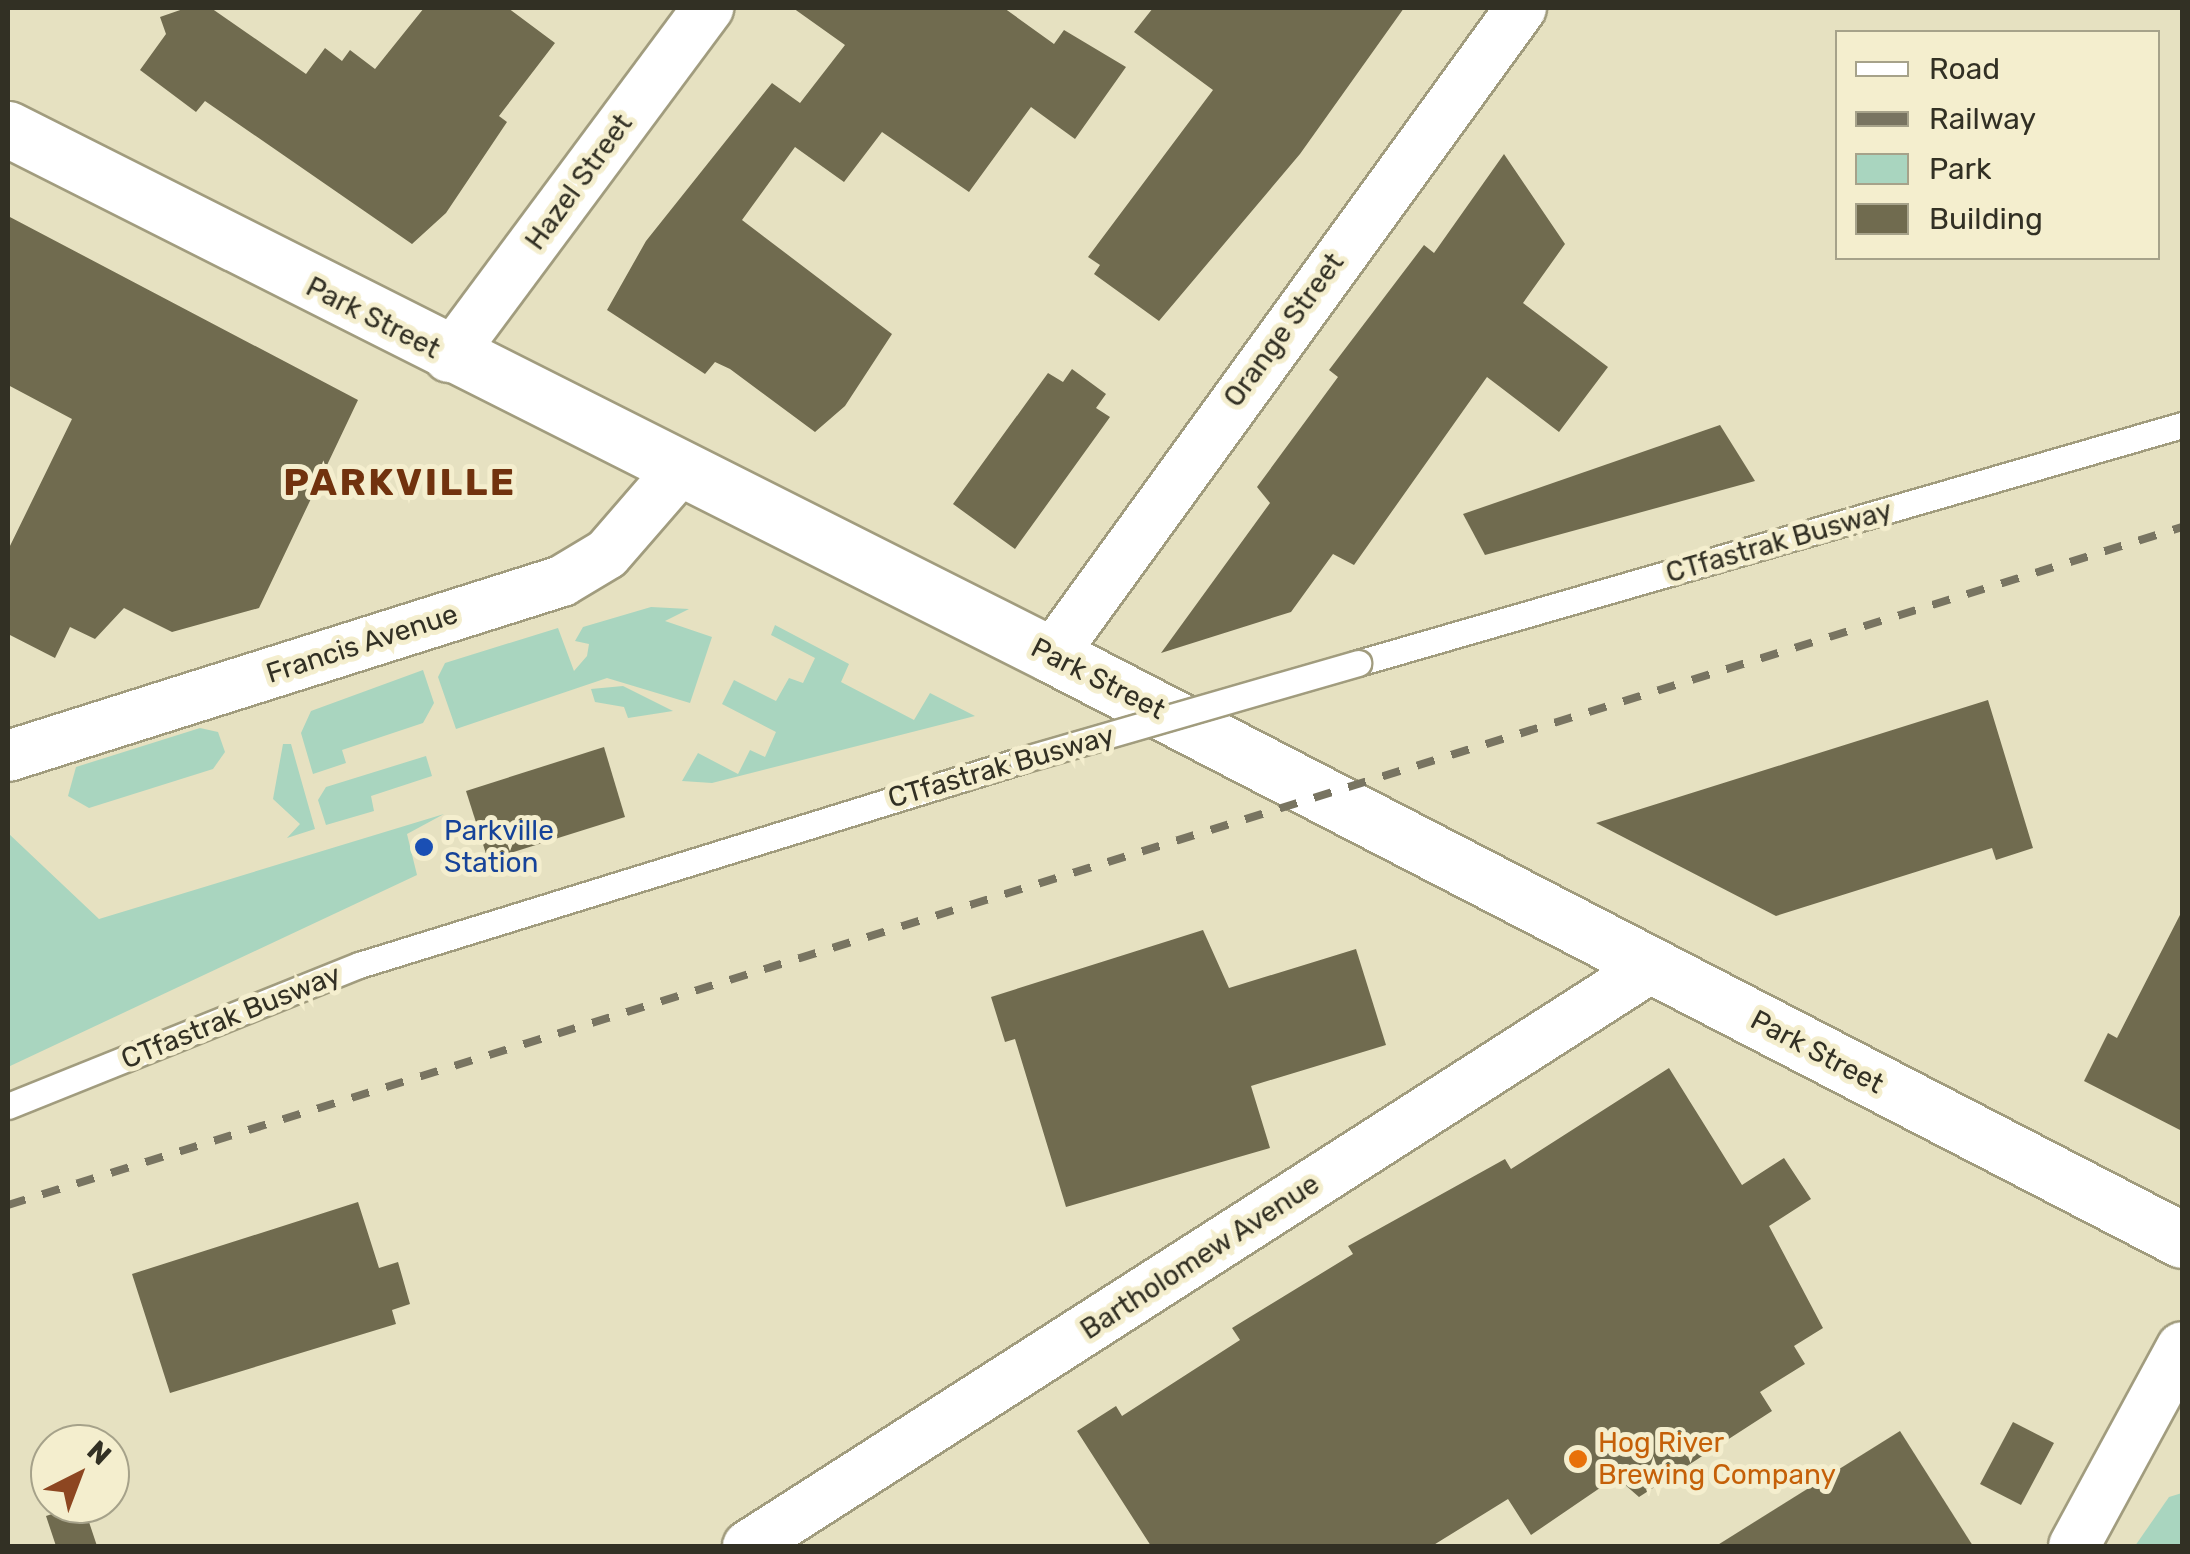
<!DOCTYPE html>
<style>
body{margin:0}
#map{position:relative;width:2190px;height:1554px;overflow:hidden;background:#e6e1c1;font-family:Rubik,sans-serif}
div>[style]{position:absolute}
[style*='--x']{left:calc(var(--x)*1px);top:calc(var(--y)*1px);width:calc(var(--w)*1px);rotate:calc(var(--a)*1deg)}
.green>*{inset:0;background:#a9d5bf}
.building>*{inset:0;background:#706b4f}
.roads{filter:drop-shadow(2px 0 #a19c7e) drop-shadow(-2px 0 #a19c7e) drop-shadow(0 2px #a19c7e) drop-shadow(0 -2px #a19c7e)}
.lane>*{height:25px;margin:-12.5px;padding:0 12.5px;transform-origin:12.5px;border-radius:12.5px;background:#fff}
.street>*{height:50px;margin:-25px;padding:0 25px;transform-origin:25px;border-radius:25px;background:#fff}
.secondary>*{height:55px;margin:-27.5px;padding:0 27.5px;transform-origin:27.5px;border-radius:27.5px;background:#fff}
.rail>*{height:8px;margin-top:-4px;transform-origin:0;background:repeating-linear-gradient(90deg,#787461 0 18px,transparent 0 36px)}
.bridges{filter:drop-shadow(2px 0 #a19c7e) drop-shadow(-2px 0 #a19c7e) drop-shadow(0 2px #a19c7e) drop-shadow(0 -2px #a19c7e)}
.lane-bridge>*{height:25px;margin:-12.5px;padding:0 12.5px;transform-origin:12.5px;border-radius:12.5px;background:#fff}
.dots>*{width:28px;height:28px;translate:-50% -50%;box-sizing:border-box;border:5px solid #f4eece;border-radius:50%}
span{translate:-50% -50%;white-space:nowrap;text-align:center;line-height:1.15;-webkit-text-stroke:10px #f4eece;paint-order:stroke}
.street-label{font-size:28px;color:#323024}
.transit-label{font-size:28px;color:#164399}
.left{translate:0 -50%;text-align:left}
.food-label{font-size:28px;color:#c56008}
.district-label{font-size:38px;color:#71320e;font-weight:700;letter-spacing:2.5px}
.frame{position:absolute;inset:0;border:10px solid #323024;pointer-events:none}
.legend{position:absolute;left:1835px;top:30px;width:325px;height:230px;box-sizing:border-box;background:#f4eece;border:2px solid #a6a28a;margin:0;padding:12px 18px;list-style:none;font-size:30px;color:#323024}
.legend li{display:flex;align-items:center;gap:20px;height:50px}
.legend b{width:50px;border:2px solid #a6a28a}
.north{position:absolute;left:30px;top:1424px;width:100px;height:100px;box-sizing:border-box;background:#f4eece;border:2px solid #a6a28a;border-radius:50%;rotate:42deg;font-size:28px;font-weight:700;line-height:40px;text-align:center;color:#323024}
.north::after{content:'';display:block;margin:auto;width:35px;height:45px;background:#8d4621;clip-path:polygon(50% 0,100% 100%,50% 72%,0 100%)}
</style>
<div id="map">
<div class="green">
<div style="clip-path:polygon(651px 607px,689px 609px,665px 621px,712px 637px,690px 703px,607px 678px,456px 729px,438px 677px,445px 663px,558px 628px,574px 671px,587px 656px,589px 644px,575px 641px,583px 627px)"></div>
<div style="clip-path:polygon(775px 625px,849px 664px,841px 682px,914px 720px,930px 693px,975px 716px,712px 783px,682px 781px,698px 753px,738px 774px,750px 750px,765px 757px,776px 732px,722px 704px,734px 680px,776px 701px,789px 678px,803px 683px,815px 658px,771px 635px)"></div>
<div style="clip-path:polygon(423px 670px,434px 703px,423px 723px,342px 750px,346px 763px,313px 774px,301px 733px,311px 711px)"></div>
<div style="clip-path:polygon(623px 686px,673px 711px,628px 718px,624px 707px,595px 702px,591px 689px)"></div>
<div style="clip-path:polygon(200px 728px,218px 732px,225px 752px,213px 769px,89px 808px,68px 796px,76px 767px)"></div>
<div style="clip-path:polygon(283px 744px,291px 744px,315px 829px,287px 838px,300px 824px,273px 799px)"></div>
<div style="clip-path:polygon(426px 756px,432px 776px,371px 796px,374px 811px,326px 825px,318px 800px,326px 787px)"></div>
<div style="clip-path:polygon(444px 814px,407px 834px,417px 875px,8px 1067px,8px 833px,99px 919px)"></div>
<div style="clip-path:polygon(2182px 1493px,2182px 1546px,2135px 1546px,2169px 1497px)"></div>
</div>
<div class="building">
<div style="clip-path:polygon(186px 8px,211px 8px,306px 74px,325px 48px,342px 61px,350px 50px,375px 69px,424px 8px,508px 8px,555px 43px,499px 116px,507px 122px,446px 213px,412px 244px,205px 101px,196px 112px,140px 70px,166px 34px,160px 17px)"></div>
<div style="clip-path:polygon(793px 8px,1004px 8px,1054px 44px,1064px 30px,1126px 67px,1075px 139px,1031px 107px,969px 192px,882px 132px,844px 182px,795px 147px,742px 220px,892px 334px,845px 406px,815px 432px,730px 369px,715px 362px,705px 374px,607px 310px,646px 241px,772px 83px,800px 103px,845px 45px)"></div>
<div style="clip-path:polygon(1153px 8px,1404px 8px,1300px 154px,1159px 321px,1094px 274px,1100px 265px,1088px 257px,1213px 90px,1134px 32px)"></div>
<div style="clip-path:polygon(1504px 154px,1565px 244px,1523px 303px,1608px 367px,1559px 432px,1487px 377px,1354px 565px,1333px 554px,1291px 612px,1161px 653px,1270px 503px,1257px 487px,1338px 377px,1329px 370px,1424px 245px,1434px 253px)"></div>
<div style="clip-path:polygon(8px 216px,358px 400px,259px 608px,172px 632px,124px 608px,95px 639px,70px 627px,55px 658px,8px 634px,8px 550px,72px 419px,8px 385px)"></div>
<div style="clip-path:polygon(1072px 369px,1106px 394px,1096px 408px,1110px 417px,1015px 549px,953px 504px,1048px 373px,1063px 382px)"></div>
<div style="clip-path:polygon(1720px 425px,1755px 481px,1485px 555px,1463px 514px)"></div>
<div style="clip-path:polygon(1988px 700px,2033px 848px,1996px 860px,1992px 848px,1776px 916px,1596px 823px)"></div>
<div style="clip-path:polygon(604px 747px,625px 817px,488px 860px,466px 791px)"></div>
<div style="clip-path:polygon(2182px 911px,2182px 1131px,2084px 1081px,2108px 1033px,2117px 1038px)"></div>
<div style="clip-path:polygon(1203px 930px,1229px 988px,1356px 949px,1386px 1045px,1251px 1086px,1270px 1148px,1066px 1207px,1015px 1039px,1005px 1042px,991px 997px)"></div>
<div style="clip-path:polygon(1669px 1068px,1742px 1185px,1784px 1158px,1811px 1199px,1769px 1226px,1823px 1328px,1794px 1346px,1805px 1364px,1760px 1392px,1772px 1411px,1639px 1497px,1616px 1477px,1531px 1535px,1508px 1499px,1432px 1546px,1151px 1546px,1077px 1431px,1116px 1406px,1122px 1416px,1240px 1340px,1232px 1328px,1353px 1254px,1348px 1246px,1505px 1159px,1511px 1169px)"></div>
<div style="clip-path:polygon(358px 1202px,379px 1268px,398px 1262px,410px 1304px,392px 1310px,396px 1324px,170px 1393px,132px 1274px)"></div>
<div style="clip-path:polygon(2013px 1422px,2054px 1443px,2021px 1505px,1980px 1484px)"></div>
<div style="clip-path:polygon(1900px 1431px,1973px 1546px,1716px 1546px)"></div>
<div style="clip-path:polygon(83px 1504px,97px 1546px,56px 1546px,46px 1516px)"></div>
</div>
<div class="roads">
<div class="lane">
<div style="--x:1358;--y:663;--w:858;--a:-16.11"></div>
<div style="--x:8;--y:1106;--w:378;--a:-21.9"></div>
<div style="--x:359;--y:965;--w:694;--a:-17.18"></div>
</div>
<div class="street">
<div style="--x:449;--y:357;--w:435;--a:-53.4"></div>
<div style="--x:1052;--y:655;--w:799;--a:-54.06"></div>
<div style="--x:8;--y:756;--w:581;--a:-17.53"></div>
<div style="--x:562;--y:581;--w:52;--a:-31"></div>
<div style="--x:607;--y:554;--w:108;--a:-49.1"></div>
<div style="--x:748;--y:1546;--w:1075;--a:-32.66"></div>
<div style="--x:2074;--y:1546;--w:226;--a:-61.5"></div>
</div>
<div class="secondary">
<div style="--x:8;--y:129;--w:1169;--a:26.74"></div>
<div style="--x:1052;--y:655;--w:1272;--a:27.37"></div>
</div>
</div>
<div class="rail">
<div style="--x:8;--y:1205;--w:2277;--a:-17.32"></div>
</div>
<div class="bridges">
<div class="lane-bridge">
<div style="--x:1022;--y:760;--w:350;--a:-16.1"></div>
</div>
</div>
<div class="dots">
<div style="left:424px;top:847px;background:#1a4fb4"></div>
<div style="left:1578px;top:1459px;background:#e8710a"></div>
</div>
<div class="street-label">
<span style="left:579px;top:182px;rotate:-54deg">Hazel Street</span>
<span style="left:373px;top:318px;rotate:27deg">Park Street</span>
<span style="left:1284px;top:330px;rotate:-54deg">Orange Street</span>
<span style="left:1779px;top:542px;rotate:-16deg">CTfastrak Busway</span>
<span style="left:362px;top:644px;rotate:-18deg">Francis Avenue</span>
<span style="left:1098px;top:679px;rotate:27deg">Park Street</span>
<span style="left:1001px;top:767px;rotate:-16deg">CTfastrak Busway</span>
<span style="left:231px;top:1017px;rotate:-22deg">CTfastrak Busway</span>
<span style="left:1817px;top:1052px;rotate:28deg">Park Street</span>
<span style="left:1200px;top:1257px;rotate:-33deg">Bartholomew Avenue</span>
</div>
<div class="transit-label">
<span class="left" style="left:444px;top:847px">Parkville<br>Station</span>
</div>
<div class="food-label">
<span class="left" style="left:1598px;top:1459px">Hog River<br>Brewing Company</span>
</div>
<div class="district-label">
<span style="left:400px;top:483px">PARKVILLE</span>
</div>
<div class="frame"></div>
<ul class="legend">
<li><b style="height:12px;background:#fff"></b>Road</li>
<li><b style="height:12px;background:#787461"></b>Railway</li>
<li><b style="height:28px;background:#a9d5bf"></b>Park</li>
<li><b style="height:28px;background:#706b4f"></b>Building</li>
</ul>
<div class="north">N</div>
</div>
